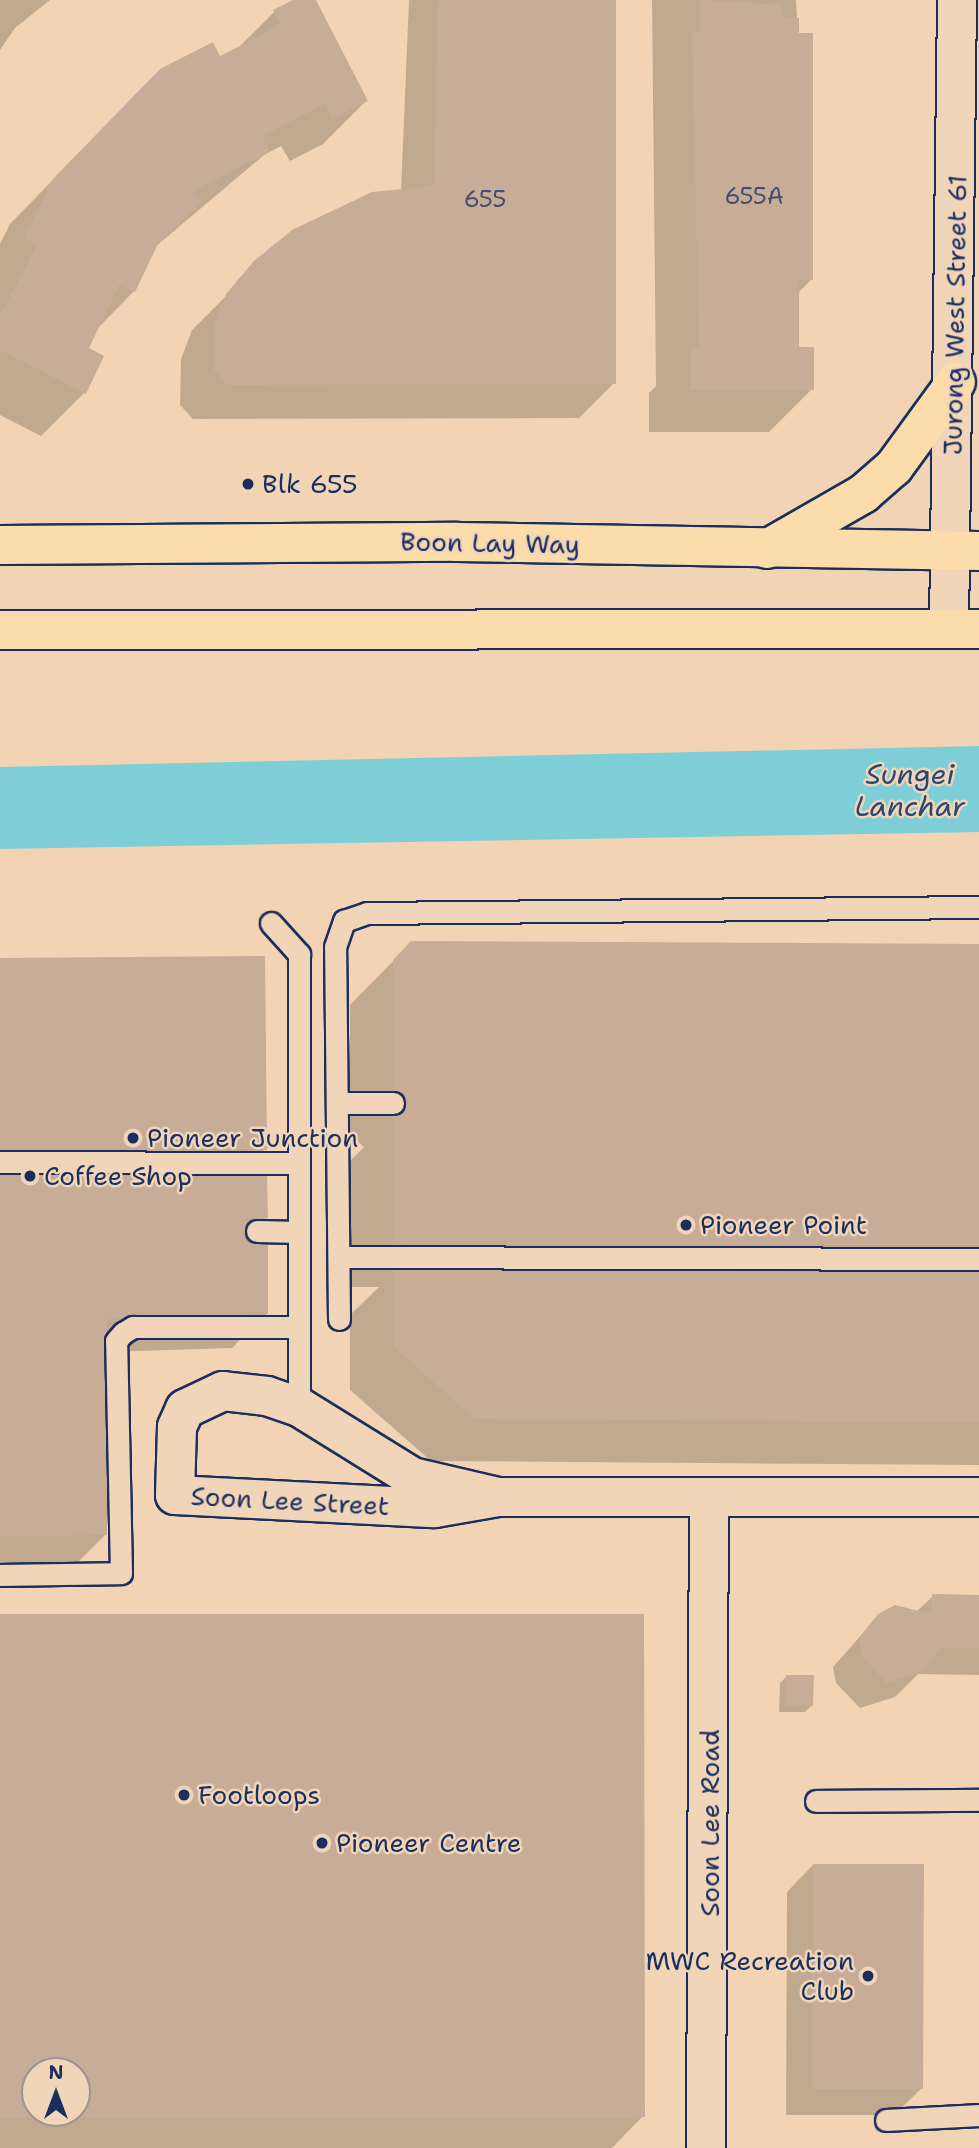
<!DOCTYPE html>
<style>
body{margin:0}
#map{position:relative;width:979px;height:2148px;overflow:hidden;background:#f2d4b5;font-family:"Shantell Sans",sans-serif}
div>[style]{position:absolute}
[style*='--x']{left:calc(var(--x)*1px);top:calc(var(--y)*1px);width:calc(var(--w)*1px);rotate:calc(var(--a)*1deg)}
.water>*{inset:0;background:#7dced7}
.shadow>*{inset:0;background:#0003}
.building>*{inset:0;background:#c7ac97}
.roads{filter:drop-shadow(2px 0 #1b2f5e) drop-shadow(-2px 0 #1b2f5e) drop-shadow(0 2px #1b2f5e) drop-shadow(0 -2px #1b2f5e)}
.service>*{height:21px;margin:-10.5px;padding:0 10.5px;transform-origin:10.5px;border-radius:10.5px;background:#f1d5b8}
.minor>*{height:38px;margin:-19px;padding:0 19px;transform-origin:19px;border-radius:19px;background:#f1d5b8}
.tertiary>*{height:38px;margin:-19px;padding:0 19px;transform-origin:19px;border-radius:19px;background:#f1d5b8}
.primary>*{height:38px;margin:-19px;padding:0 19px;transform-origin:19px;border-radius:19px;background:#fddcac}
.dots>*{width:19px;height:19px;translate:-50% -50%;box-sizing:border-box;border:4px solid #f1d5b8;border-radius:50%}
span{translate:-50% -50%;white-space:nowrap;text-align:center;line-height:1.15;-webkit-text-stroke:5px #f1d5b8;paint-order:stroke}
.number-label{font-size:23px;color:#464e6c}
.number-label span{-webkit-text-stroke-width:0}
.street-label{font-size:26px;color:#1b2f5e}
.poi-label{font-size:26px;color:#1b2f5e}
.left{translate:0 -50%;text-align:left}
.right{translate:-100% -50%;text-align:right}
.water-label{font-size:28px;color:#2a4770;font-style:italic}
.north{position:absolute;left:21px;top:2057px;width:70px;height:70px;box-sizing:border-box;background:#f1d5b8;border:2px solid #9b9394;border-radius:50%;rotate:0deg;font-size:19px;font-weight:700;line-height:28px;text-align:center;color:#1b2f5e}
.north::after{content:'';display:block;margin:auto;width:24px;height:32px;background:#1b2f5e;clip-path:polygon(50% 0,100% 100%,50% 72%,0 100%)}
</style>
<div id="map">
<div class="water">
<div style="clip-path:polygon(979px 746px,979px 832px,0 849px,0 767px)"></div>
</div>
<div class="shadow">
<div style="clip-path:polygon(0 0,50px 0,15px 28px,0 50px)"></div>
<div style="clip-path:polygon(296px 0,314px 0,366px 101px,323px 144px,290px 161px,281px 146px,264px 155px,155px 247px,134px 291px,96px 330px,86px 349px,84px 393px,41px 436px,0 415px,0 244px,10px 224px,117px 114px,236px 50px,274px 12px)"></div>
<div style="clip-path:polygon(409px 0,615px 0,614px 383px,579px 418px,193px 419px,180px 405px,181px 359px,192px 330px,227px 295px,401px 191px)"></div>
<div style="clip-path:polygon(652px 0,796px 0,812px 279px,798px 293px,798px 348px,812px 389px,769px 432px,649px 432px,649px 393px,656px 386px)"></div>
<div style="clip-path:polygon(411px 943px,979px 946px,979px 1465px,431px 1461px,350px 1390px,350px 1315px,379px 1287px,350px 1287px,350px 1161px,364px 1147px,350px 1134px,350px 1005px)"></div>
<div style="clip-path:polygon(0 960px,265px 1149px,237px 1178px,266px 1217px,246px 1238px,267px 1313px,232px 1348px,105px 1352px,105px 1535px,71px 1569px,0 1570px)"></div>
<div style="clip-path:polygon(933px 1596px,979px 1597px,979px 1675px,918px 1674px,895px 1697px,860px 1708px,836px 1683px,833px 1667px,879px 1615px,916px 1612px)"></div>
<div style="clip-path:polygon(evenodd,0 1616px,643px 2116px,612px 2148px,0 2148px,0 1616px,35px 2071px,77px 2071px,77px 2113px,35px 2113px,35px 2071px)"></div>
<div style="clip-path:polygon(787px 1676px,812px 1705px,805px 1712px,779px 1712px,780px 1683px)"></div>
<div style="clip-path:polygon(813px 1865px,921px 2089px,894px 2115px,786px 2115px,787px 1892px)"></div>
</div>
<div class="building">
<div style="clip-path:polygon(293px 0,316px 0,368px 101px,333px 119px,325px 104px,262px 136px,270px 151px,192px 192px,202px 202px,158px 244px,135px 292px,119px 285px,89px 348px,104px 356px,86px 394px,0 350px,0 316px,37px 245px,24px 238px,53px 179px,160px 69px,213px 42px,220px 56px,256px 38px,280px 24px,273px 10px)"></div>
<div style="clip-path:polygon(438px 0,616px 0,616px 384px,228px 385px,214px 370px,215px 323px,226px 294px,254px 261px,292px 230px,372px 192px,434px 186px)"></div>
<div style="clip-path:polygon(700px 0,782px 5px,783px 18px,799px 18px,799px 33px,813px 33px,813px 280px,799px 280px,799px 347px,814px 347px,814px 390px,691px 390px,691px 348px,699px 348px,692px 33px,700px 33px)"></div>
<div style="clip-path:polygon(411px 941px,979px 944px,979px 1246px,393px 1244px,393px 1116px,406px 1104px,393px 1090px,393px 960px)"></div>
<div style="clip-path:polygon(265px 956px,267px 1150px,0 1149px,0 958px)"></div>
<div style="clip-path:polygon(0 1175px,267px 1176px,268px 1218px,250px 1220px,244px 1231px,251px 1242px,268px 1244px,268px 1314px,107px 1319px,107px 1535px,0 1536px)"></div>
<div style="clip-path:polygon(393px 1270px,979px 1272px,979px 1422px,475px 1419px,393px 1346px)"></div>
<div style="clip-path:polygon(932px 1594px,979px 1595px,979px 1648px,940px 1648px,923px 1671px,887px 1683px,862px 1657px,859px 1638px,878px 1614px,895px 1605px,931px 1614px)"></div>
<div style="clip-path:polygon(evenodd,0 1614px,644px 1614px,645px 2117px,0 2118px,0 1614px,35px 2071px,77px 2071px,77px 2113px,35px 2113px,35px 2071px)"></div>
<div style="clip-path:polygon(786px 1675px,814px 1675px,813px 1706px,785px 1705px)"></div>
<div style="clip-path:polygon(813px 1864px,924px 1864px,923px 2089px,812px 2089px)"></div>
</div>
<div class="roads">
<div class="service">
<div style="--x:271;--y:923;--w:42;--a:47.9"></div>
<div style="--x:299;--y:954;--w:453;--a:90"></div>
<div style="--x:338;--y:1103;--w:55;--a:0"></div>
<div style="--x:0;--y:1162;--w:299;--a:0.2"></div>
<div style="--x:257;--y:1231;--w:42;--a:1.4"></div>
<div style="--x:340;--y:1257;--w:639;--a:0.18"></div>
<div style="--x:339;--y:1319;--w:372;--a:-90.6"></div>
<div style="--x:335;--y:947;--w:28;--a:-71"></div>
<div style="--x:344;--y:921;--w:24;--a:-19"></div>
<div style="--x:367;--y:913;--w:612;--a:-0.56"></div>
<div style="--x:0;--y:1575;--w:121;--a:-0.9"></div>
<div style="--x:121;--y:1573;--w:232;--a:-91.2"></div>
<div style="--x:116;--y:1341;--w:11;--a:-49"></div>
<div style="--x:123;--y:1333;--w:12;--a:-31"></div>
<div style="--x:133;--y:1327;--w:166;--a:0"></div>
<div style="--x:816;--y:1801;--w:163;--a:-0.4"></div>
<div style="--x:886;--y:2120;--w:93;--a:-3.1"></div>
</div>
<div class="minor">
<div style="--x:498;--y:1497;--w:88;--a:-166.9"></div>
<div style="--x:412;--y:1477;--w:133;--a:-148.2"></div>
<div style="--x:299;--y:1407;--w:34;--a:-161"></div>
<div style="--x:267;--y:1396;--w:44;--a:-173.5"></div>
<div style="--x:223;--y:1391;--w:42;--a:154.7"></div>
<div style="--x:185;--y:1409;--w:20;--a:114"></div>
<div style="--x:177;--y:1427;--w:68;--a:91.7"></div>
<div style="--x:175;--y:1495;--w:260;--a:2.9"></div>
<div style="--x:435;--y:1508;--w:64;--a:-9.9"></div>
<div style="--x:498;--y:1497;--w:481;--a:0"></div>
<div style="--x:706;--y:2148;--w:651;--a:-89.74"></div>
</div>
<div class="tertiary">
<div style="--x:949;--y:629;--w:629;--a:-89.27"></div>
</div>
<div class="primary">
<div style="--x:0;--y:545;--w:457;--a:-0.4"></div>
<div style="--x:457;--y:542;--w:522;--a:0.99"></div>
<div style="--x:767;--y:549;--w:111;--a:-29.8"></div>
<div style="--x:863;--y:494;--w:41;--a:-41.1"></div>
<div style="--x:894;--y:467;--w:105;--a:-53.9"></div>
<div style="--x:0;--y:630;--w:979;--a:-0.06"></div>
</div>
</div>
<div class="dots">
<div style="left:248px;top:484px;background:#1b2f5e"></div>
<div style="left:133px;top:1138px;background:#1b2f5e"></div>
<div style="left:30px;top:1176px;background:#1b2f5e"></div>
<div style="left:686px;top:1225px;background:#1b2f5e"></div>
<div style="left:184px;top:1795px;background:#1b2f5e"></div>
<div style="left:322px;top:1843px;background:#1b2f5e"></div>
<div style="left:868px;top:1976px;background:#1b2f5e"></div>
</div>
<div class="number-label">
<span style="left:754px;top:196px">655A</span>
<span style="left:485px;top:199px">655</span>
</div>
<div class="street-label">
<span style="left:955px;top:315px;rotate:-89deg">Jurong West Street 61</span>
<span style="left:490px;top:543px;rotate:1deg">Boon Lay Way</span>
<span style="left:290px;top:1501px;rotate:3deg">Soon Lee Street</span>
<span style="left:710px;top:1823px;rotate:-90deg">Soon Lee Road</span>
</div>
<div class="poi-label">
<span class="left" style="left:262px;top:484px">Blk 655</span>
<span class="left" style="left:147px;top:1138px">Pioneer Junction</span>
<span class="left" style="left:44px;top:1176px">Coffee Shop</span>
<span class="left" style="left:700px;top:1225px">Pioneer Point</span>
<span class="left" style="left:198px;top:1795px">Footloops</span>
<span class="left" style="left:336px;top:1843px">Pioneer Centre</span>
<span class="right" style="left:854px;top:1976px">MWC Recreation<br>Club</span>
</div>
<div class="water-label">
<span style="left:910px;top:790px">Sungei<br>Lanchar</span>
</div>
<div class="north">N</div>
</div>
